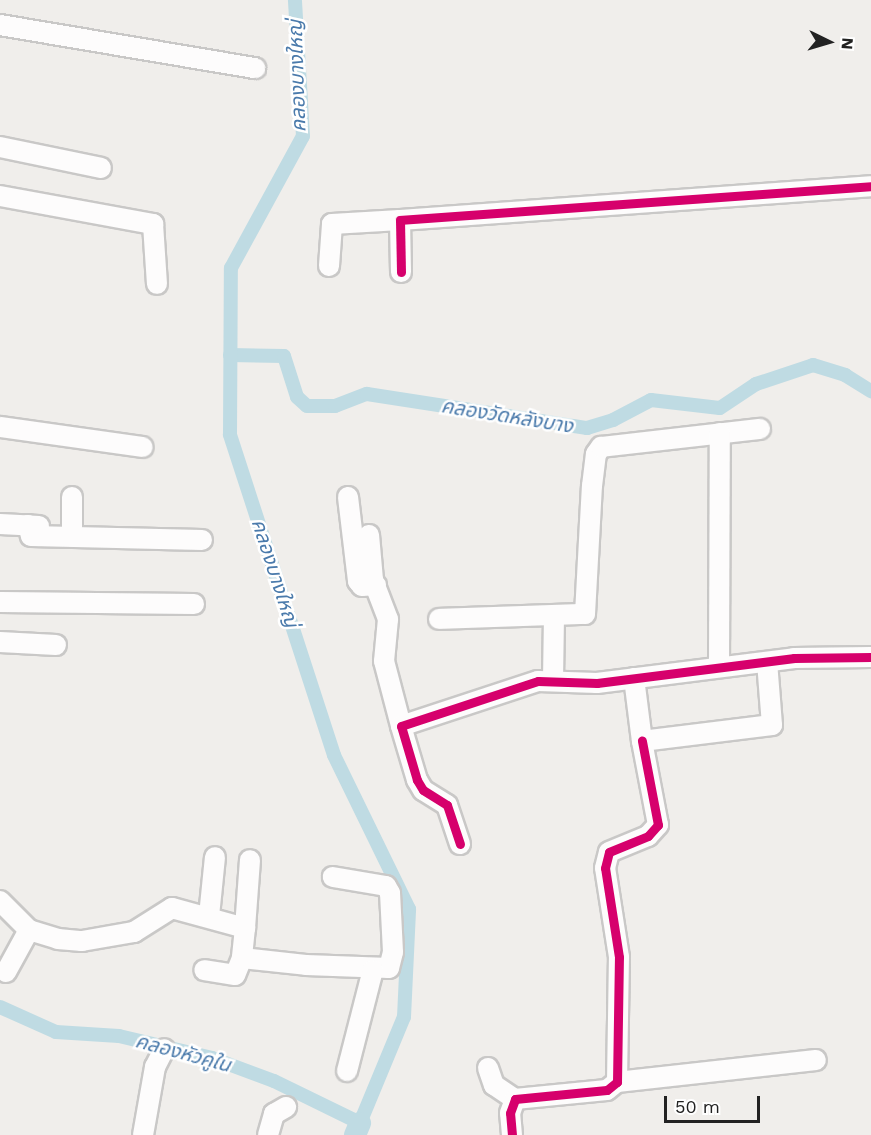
<!DOCTYPE html>
<meta charset="utf-8">
<style>
body{margin:0}
#map{position:relative;width:871px;height:1135px;overflow:hidden;background:#f0eeeb;font-family:"Work Sans","Noto Sans Thai",sans-serif}
div>[style]{position:absolute}
[style*='--x']{left:calc(var(--x)*1px);top:calc(var(--y)*1px);width:calc(var(--w)*1px);rotate:calc(var(--a)*1deg)}
.canal>*{height:14px;margin:-7px;padding:0 7px;transform-origin:7px;border-radius:7px;background:#bfdbe3}
.river>*{height:22px;margin:-11px;padding:0 11px;transform-origin:11px;border-radius:11px;background:#bfdbe3}
.roads{filter:drop-shadow(2px 0 #c9c8c7) drop-shadow(-2px 0 #c9c8c7) drop-shadow(0 2px #c9c8c7) drop-shadow(0 -2px #c9c8c7)}
.minor>*{height:20px;margin:-10px;padding:0 10px;transform-origin:10px;border-radius:10px;background:#fdfcfc}
.cycleway>*{height:9px;margin:-4.5px;padding:0 4.5px;transform-origin:4.5px;border-radius:4.5px;background:#d6006c}
span{translate:-50% -50%;white-space:nowrap;text-align:center;line-height:1.15;-webkit-text-stroke:5px #fff;paint-order:stroke}
.water-label{font-size:20px;color:#4a7aab;font-style:italic}
.north{position:absolute;left:799px;top:12px;width:60px;height:60px;-webkit-text-stroke:4px #fff;paint-order:stroke;rotate:95deg;font-size:16px;font-weight:700;line-height:24px;text-align:center;color:#222}
.north::after{content:'';display:block;margin:auto;width:21px;height:27px;background:#222;clip-path:polygon(50% 0,100% 100%,50% 72%,0 100%)}
.scale{position:absolute;left:664px;top:1096px;width:96px;height:27px;box-sizing:border-box;border:3px solid #222;border-top:0;padding-left:8px;font-size:18px;line-height:21px;white-space:nowrap;color:#222;-webkit-text-stroke:4px #fff;paint-order:stroke}
</style>
<div id="map">
<div class="canal">
<div style="--x:230;--y:355;--w:54;--a:1.1"></div>
<div style="--x:284;--y:356;--w:43;--a:72.4"></div>
<div style="--x:297;--y:397;--w:13;--a:42"></div>
<div style="--x:307;--y:406;--w:28;--a:0"></div>
<div style="--x:335;--y:406;--w:34;--a:-21"></div>
<div style="--x:367;--y:394;--w:223;--a:8.8"></div>
<div style="--x:587;--y:428;--w:27;--a:-17"></div>
<div style="--x:613;--y:420;--w:43;--a:-27.8"></div>
<div style="--x:651;--y:400;--w:69;--a:6.6"></div>
<div style="--x:720;--y:408;--w:43;--a:-33.7"></div>
<div style="--x:756;--y:384;--w:60;--a:-18.4"></div>
<div style="--x:813;--y:365;--w:34;--a:17"></div>
<div style="--x:845;--y:375;--w:31;--a:32"></div>
<div style="--x:0;--y:1007;--w:61;--a:24.1"></div>
<div style="--x:56;--y:1032;--w:63;--a:3.6"></div>
<div style="--x:119;--y:1036;--w:96;--a:13.3"></div>
<div style="--x:212;--y:1058;--w:66;--a:20.4"></div>
<div style="--x:274;--y:1081;--w:96;--a:26"></div>
<div style="--x:360;--y:1123;--w:115;--a:-67.5"></div>
<div style="--x:404;--y:1017;--w:108;--a:-87.3"></div>
<div style="--x:409;--y:909;--w:171;--a:-116"></div>
<div style="--x:334;--y:755;--w:337;--a:-108"></div>
<div style="--x:230;--y:434;--w:166;--a:-89.7"></div>
<div style="--x:231;--y:268;--w:150;--a:-61.4"></div>
<div style="--x:303;--y:136;--w:136;--a:-93.4"></div>
</div>
<div class="river">
<div style="--x:355;--y:1135;--w:13;--a:-67"></div>
</div>
<div class="roads">
<div class="minor">
<div style="--x:0;--y:25;--w:259;--a:9.6"></div>
<div style="--x:0;--y:147;--w:103;--a:11.7"></div>
<div style="--x:0;--y:196;--w:156;--a:10.4"></div>
<div style="--x:153;--y:224;--w:60;--a:86.2"></div>
<div style="--x:329;--y:266;--w:42;--a:-85.9"></div>
<div style="--x:332;--y:224;--w:68;--a:-3.4"></div>
<div style="--x:401;--y:272;--w:52;--a:-91.1"></div>
<div style="--x:400;--y:220;--w:472;--a:-4.1"></div>
<div style="--x:0;--y:427;--w:144;--a:8"></div>
<div style="--x:348;--y:497;--w:85;--a:83.2"></div>
<div style="--x:358;--y:581;--w:6;--a:51"></div>
<div style="--x:362;--y:586;--w:14;--a:-4"></div>
<div style="--x:0;--y:524;--w:39;--a:3"></div>
<div style="--x:28;--y:525;--w:11;--a:75"></div>
<div style="--x:31;--y:536;--w:171;--a:1.3"></div>
<div style="--x:72;--y:527;--w:30;--a:-90"></div>
<div style="--x:369;--y:535;--w:45;--a:84.9"></div>
<div style="--x:373;--y:580;--w:42;--a:69"></div>
<div style="--x:388;--y:619;--w:42;--a:95.4"></div>
<div style="--x:384;--y:661;--w:67;--a:75.3"></div>
<div style="--x:0;--y:602;--w:194;--a:0.6"></div>
<div style="--x:439;--y:619;--w:146;--a:-2"></div>
<div style="--x:585;--y:614;--w:128;--a:-86.9"></div>
<div style="--x:592;--y:486;--w:32;--a:-83"></div>
<div style="--x:596;--y:454;--w:9;--a:-54"></div>
<div style="--x:601;--y:447;--w:160;--a:-6.5"></div>
<div style="--x:0;--y:642;--w:56;--a:3.1"></div>
<div style="--x:719;--y:667;--w:234;--a:-89.8"></div>
<div style="--x:634;--y:678;--w:64;--a:82.8"></div>
<div style="--x:642;--y:741;--w:131;--a:-7"></div>
<div style="--x:772;--y:725;--w:63;--a:-94.5"></div>
<div style="--x:553;--y:680;--w:62;--a:-89.1"></div>
<div style="--x:460;--y:844;--w:41;--a:-108.4"></div>
<div style="--x:447;--y:805;--w:28;--a:-148"></div>
<div style="--x:423;--y:790;--w:12;--a:-121"></div>
<div style="--x:417;--y:780;--w:56;--a:-106.5"></div>
<div style="--x:401;--y:726;--w:144;--a:-18.2"></div>
<div style="--x:538;--y:681;--w:59;--a:1.9"></div>
<div style="--x:597;--y:683;--w:199;--a:-7.2"></div>
<div style="--x:794;--y:658;--w:77;--a:-0.7"></div>
<div style="--x:0;--y:901;--w:41;--a:45"></div>
<div style="--x:29;--y:930;--w:30;--a:17"></div>
<div style="--x:58;--y:939;--w:24;--a:5"></div>
<div style="--x:82;--y:941;--w:53;--a:-9.8"></div>
<div style="--x:134;--y:932;--w:45;--a:-32.3"></div>
<div style="--x:172;--y:908;--w:76;--a:15.3"></div>
<div style="--x:245;--y:928;--w:30;--a:96"></div>
<div style="--x:242;--y:958;--w:18;--a:112"></div>
<div style="--x:235;--y:975;--w:31;--a:-171"></div>
<div style="--x:209;--y:916;--w:59;--a:-84.2"></div>
<div style="--x:245;--y:928;--w:68;--a:-85.8"></div>
<div style="--x:242;--y:958;--w:64;--a:6.2"></div>
<div style="--x:306;--y:965;--w:83;--a:2.1"></div>
<div style="--x:389;--y:968;--w:16;--a:-76"></div>
<div style="--x:393;--y:952;--w:59;--a:-92.9"></div>
<div style="--x:390;--y:893;--w:8;--a:-120"></div>
<div style="--x:386;--y:886;--w:54;--a:-170.4"></div>
<div style="--x:6;--y:972;--w:48;--a:-61.3"></div>
<div style="--x:488;--y:1068;--w:18;--a:71"></div>
<div style="--x:494;--y:1085;--w:25;--a:34"></div>
<div style="--x:347;--y:1071;--w:104;--a:-75.6"></div>
<div style="--x:617;--y:1082;--w:200;--a:-6.3"></div>
<div style="--x:143;--y:1135;--w:69;--a:-80"></div>
<div style="--x:155;--y:1067;--w:20;--a:-63"></div>
<div style="--x:268;--y:1135;--w:22;--a:-74"></div>
<div style="--x:274;--y:1114;--w:14;--a:-30"></div>
<div style="--x:512;--y:1135;--w:22;--a:-95"></div>
<div style="--x:510;--y:1113;--w:15;--a:-70"></div>
<div style="--x:515;--y:1099;--w:92;--a:-5.6"></div>
<div style="--x:607;--y:1090;--w:13;--a:-39"></div>
<div style="--x:617;--y:1082;--w:125;--a:-89.1"></div>
<div style="--x:619;--y:957;--w:90;--a:-98.9"></div>
<div style="--x:605;--y:868;--w:16;--a:-76"></div>
<div style="--x:609;--y:852;--w:42;--a:-22.3"></div>
<div style="--x:648;--y:836;--w:15;--a:-48"></div>
<div style="--x:658;--y:825;--w:86;--a:-100.8"></div>
</div>
</div>
<div class="cycleway">
<div style="--x:401;--y:272;--w:52;--a:-91.1"></div>
<div style="--x:400;--y:220;--w:472;--a:-4.1"></div>
<div style="--x:460;--y:844;--w:41;--a:-108.4"></div>
<div style="--x:447;--y:805;--w:28;--a:-148"></div>
<div style="--x:423;--y:790;--w:12;--a:-121"></div>
<div style="--x:417;--y:780;--w:56;--a:-106.5"></div>
<div style="--x:401;--y:726;--w:144;--a:-18.2"></div>
<div style="--x:538;--y:681;--w:59;--a:1.9"></div>
<div style="--x:597;--y:683;--w:199;--a:-7.2"></div>
<div style="--x:794;--y:658;--w:77;--a:-0.7"></div>
<div style="--x:512;--y:1135;--w:22;--a:-95"></div>
<div style="--x:510;--y:1113;--w:15;--a:-70"></div>
<div style="--x:515;--y:1099;--w:92;--a:-5.6"></div>
<div style="--x:607;--y:1090;--w:13;--a:-39"></div>
<div style="--x:617;--y:1082;--w:125;--a:-89.1"></div>
<div style="--x:619;--y:957;--w:90;--a:-98.9"></div>
<div style="--x:605;--y:868;--w:16;--a:-76"></div>
<div style="--x:609;--y:852;--w:42;--a:-22.3"></div>
<div style="--x:648;--y:836;--w:15;--a:-48"></div>
<div style="--x:658;--y:825;--w:86;--a:-100.8"></div>
</div>
<div class="water-label">
<span style="left:297px;top:76px;rotate:-92deg">คลองบางใหญ่</span>
<span style="left:507px;top:416px;rotate:9deg">คลองวัดหลังบาง</span>
<span style="left:275px;top:573px;rotate:72deg">คลองบางใหญ่</span>
<span style="left:183px;top:1053px;rotate:15deg">คลองหัวคูใน</span>
</div>
<div class="north">N</div>
<div class="scale">50 m</div>
</div>
